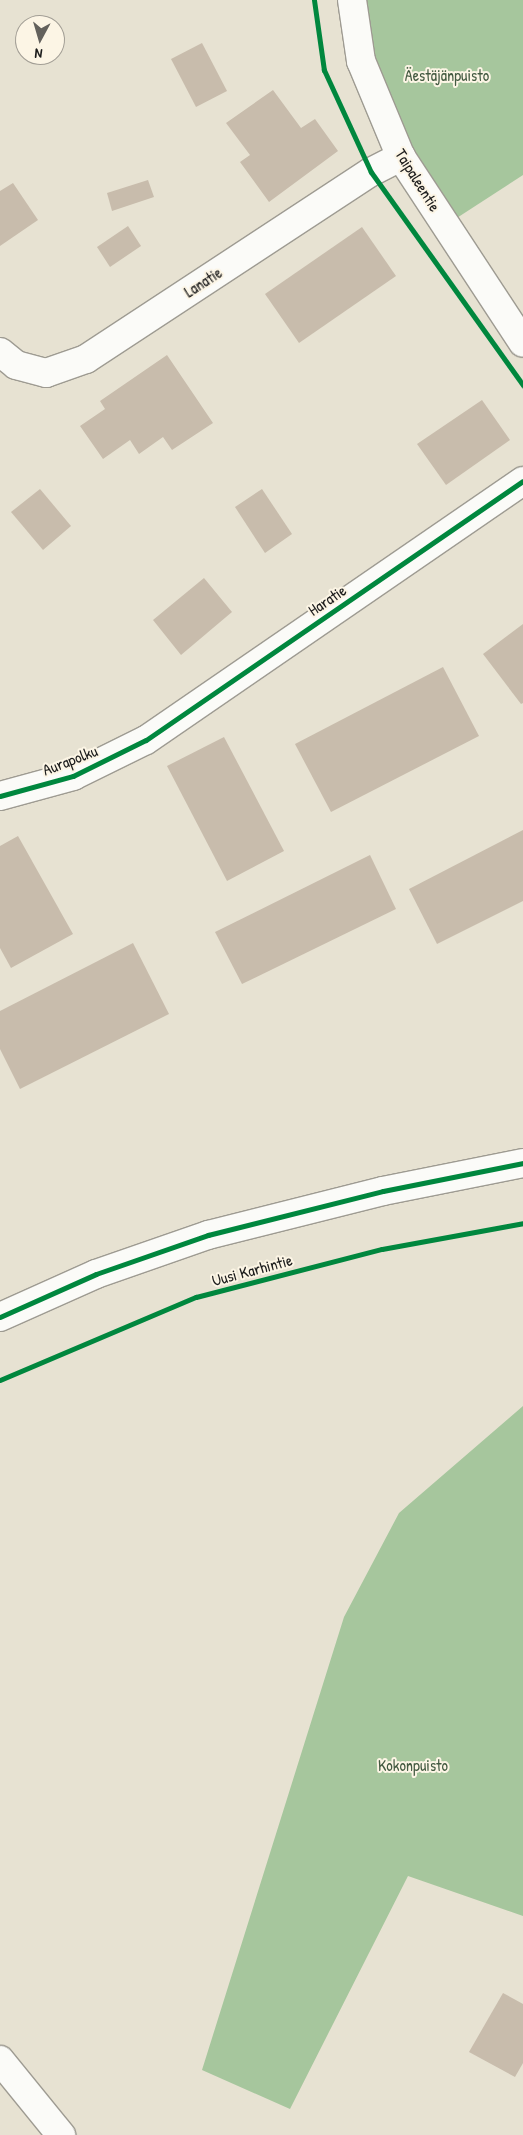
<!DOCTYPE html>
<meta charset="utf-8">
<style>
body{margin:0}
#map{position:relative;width:523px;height:2135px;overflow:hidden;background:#e7e2d2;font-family:"Patrick Hand",sans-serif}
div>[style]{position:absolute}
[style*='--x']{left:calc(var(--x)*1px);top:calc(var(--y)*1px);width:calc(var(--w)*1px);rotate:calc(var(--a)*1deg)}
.forest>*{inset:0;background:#a6c69d}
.building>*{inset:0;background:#c8bcac}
.roads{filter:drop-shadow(1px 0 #9e9b92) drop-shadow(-1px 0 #9e9b92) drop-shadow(0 1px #9e9b92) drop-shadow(0 -1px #9e9b92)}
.minor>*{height:28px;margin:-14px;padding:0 14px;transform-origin:14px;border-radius:14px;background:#fbfbf8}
.cycleway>*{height:5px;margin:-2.5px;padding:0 2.5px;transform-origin:2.5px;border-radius:2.5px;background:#00873e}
span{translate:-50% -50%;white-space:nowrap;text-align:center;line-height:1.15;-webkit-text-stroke:4px #fcf5e5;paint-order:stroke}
.park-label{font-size:16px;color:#435a41}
.street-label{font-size:16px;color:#1c1c1c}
.north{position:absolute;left:15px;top:15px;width:50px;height:50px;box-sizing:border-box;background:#fcf5e5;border:1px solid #a29e95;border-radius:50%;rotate:186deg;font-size:14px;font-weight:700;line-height:20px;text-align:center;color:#1c1c1c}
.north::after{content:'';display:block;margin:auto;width:18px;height:22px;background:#63615c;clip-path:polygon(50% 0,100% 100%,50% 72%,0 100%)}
</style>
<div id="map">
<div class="forest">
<div style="clip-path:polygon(352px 0,523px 0,523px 175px,446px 225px,401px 157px)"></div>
<div style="clip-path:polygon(523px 1406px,523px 1916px,408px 1876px,290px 2109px,202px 2070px,344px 1617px,399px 1513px)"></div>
</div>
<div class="building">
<div style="clip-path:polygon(202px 43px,227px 91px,196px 107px,171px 59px)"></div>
<div style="clip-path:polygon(273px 90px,301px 128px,315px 119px,338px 151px,269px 202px,240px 162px,250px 155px,226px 123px)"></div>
<div style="clip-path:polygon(148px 180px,154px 197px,112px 211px,107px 193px)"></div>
<div style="clip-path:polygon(13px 183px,38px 220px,0 246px,0 191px)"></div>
<div style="clip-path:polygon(128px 226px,141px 246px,110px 267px,97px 247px)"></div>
<div style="clip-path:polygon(362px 227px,396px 276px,299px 343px,265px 294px)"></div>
<div style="clip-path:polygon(167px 355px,213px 423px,172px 450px,163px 437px,139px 454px,130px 440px,103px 459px,80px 426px,105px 409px,100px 401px)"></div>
<div style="clip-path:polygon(482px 400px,510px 440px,446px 485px,417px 444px)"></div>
<div style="clip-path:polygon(40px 489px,71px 526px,43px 550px,11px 512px)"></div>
<div style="clip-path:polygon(262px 489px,292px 534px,265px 553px,235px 507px)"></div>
<div style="clip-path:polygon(204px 578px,232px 612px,181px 655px,153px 620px)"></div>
<div style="clip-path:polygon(523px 624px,523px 703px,521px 704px,483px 654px)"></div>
<div style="clip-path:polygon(443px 667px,479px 736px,331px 812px,295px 744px)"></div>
<div style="clip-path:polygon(224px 737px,284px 851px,227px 881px,167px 766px)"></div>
<div style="clip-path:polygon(523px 830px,523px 901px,437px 944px,409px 889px)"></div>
<div style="clip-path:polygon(18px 836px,73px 934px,11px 968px,0 948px,0 846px)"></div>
<div style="clip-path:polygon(370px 855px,396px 909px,242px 984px,215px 932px)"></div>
<div style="clip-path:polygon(133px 943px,169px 1014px,20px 1089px,0 1049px,0 1011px)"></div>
<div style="clip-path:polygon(503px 1993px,523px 2004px,523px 2063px,515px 2077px,469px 2052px)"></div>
</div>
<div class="roads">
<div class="minor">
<div style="--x:352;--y:0;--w:62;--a:81.6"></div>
<div style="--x:361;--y:61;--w:104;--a:67.4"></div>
<div style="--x:401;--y:157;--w:222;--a:56.7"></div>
<div style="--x:0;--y:352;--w:21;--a:39"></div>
<div style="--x:16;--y:365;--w:31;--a:15"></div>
<div style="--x:46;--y:373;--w:42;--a:-19.3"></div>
<div style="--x:86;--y:359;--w:341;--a:-33.3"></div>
<div style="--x:371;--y:172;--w:34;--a:-27"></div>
<div style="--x:0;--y:796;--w:76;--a:-15.3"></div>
<div style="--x:73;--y:776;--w:81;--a:-26.3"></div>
<div style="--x:146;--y:740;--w:457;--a:-34.5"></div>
<div style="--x:0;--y:1317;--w:105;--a:-24.1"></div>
<div style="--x:96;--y:1274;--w:119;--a:-19.2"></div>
<div style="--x:208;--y:1235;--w:180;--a:-14.1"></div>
<div style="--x:383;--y:1191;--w:143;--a:-11.3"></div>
<div style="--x:0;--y:2060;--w:97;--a:50.9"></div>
</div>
</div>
<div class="cycleway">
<div style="--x:314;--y:0;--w:71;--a:81.9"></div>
<div style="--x:324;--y:70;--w:112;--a:65.3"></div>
<div style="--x:371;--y:172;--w:262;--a:54.5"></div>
<div style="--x:0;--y:796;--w:76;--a:-15.3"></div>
<div style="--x:73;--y:776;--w:81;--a:-26.3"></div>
<div style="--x:146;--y:740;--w:457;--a:-34.5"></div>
<div style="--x:0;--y:1317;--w:105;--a:-24.1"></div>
<div style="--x:96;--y:1274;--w:119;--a:-19.2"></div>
<div style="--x:208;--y:1235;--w:180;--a:-14.1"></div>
<div style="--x:383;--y:1191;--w:143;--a:-11.3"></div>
<div style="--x:0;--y:1380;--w:213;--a:-23"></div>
<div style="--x:196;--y:1297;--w:192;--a:-14.5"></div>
<div style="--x:382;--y:1249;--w:143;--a:-10.4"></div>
</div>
<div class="park-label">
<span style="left:447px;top:75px">Äestäjänpuisto</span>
<span style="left:413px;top:1765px">Kokonpuisto</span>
</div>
<div class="street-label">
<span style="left:418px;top:180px;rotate:58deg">Taipaleentie</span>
<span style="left:203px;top:282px;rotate:-33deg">Lanatie</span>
<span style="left:327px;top:600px;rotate:-34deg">Haratie</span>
<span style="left:70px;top:760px;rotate:-21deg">Aurapolku</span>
<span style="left:252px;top:1270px;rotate:-15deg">Uusi Karhintie</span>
</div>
<div class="north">N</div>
</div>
